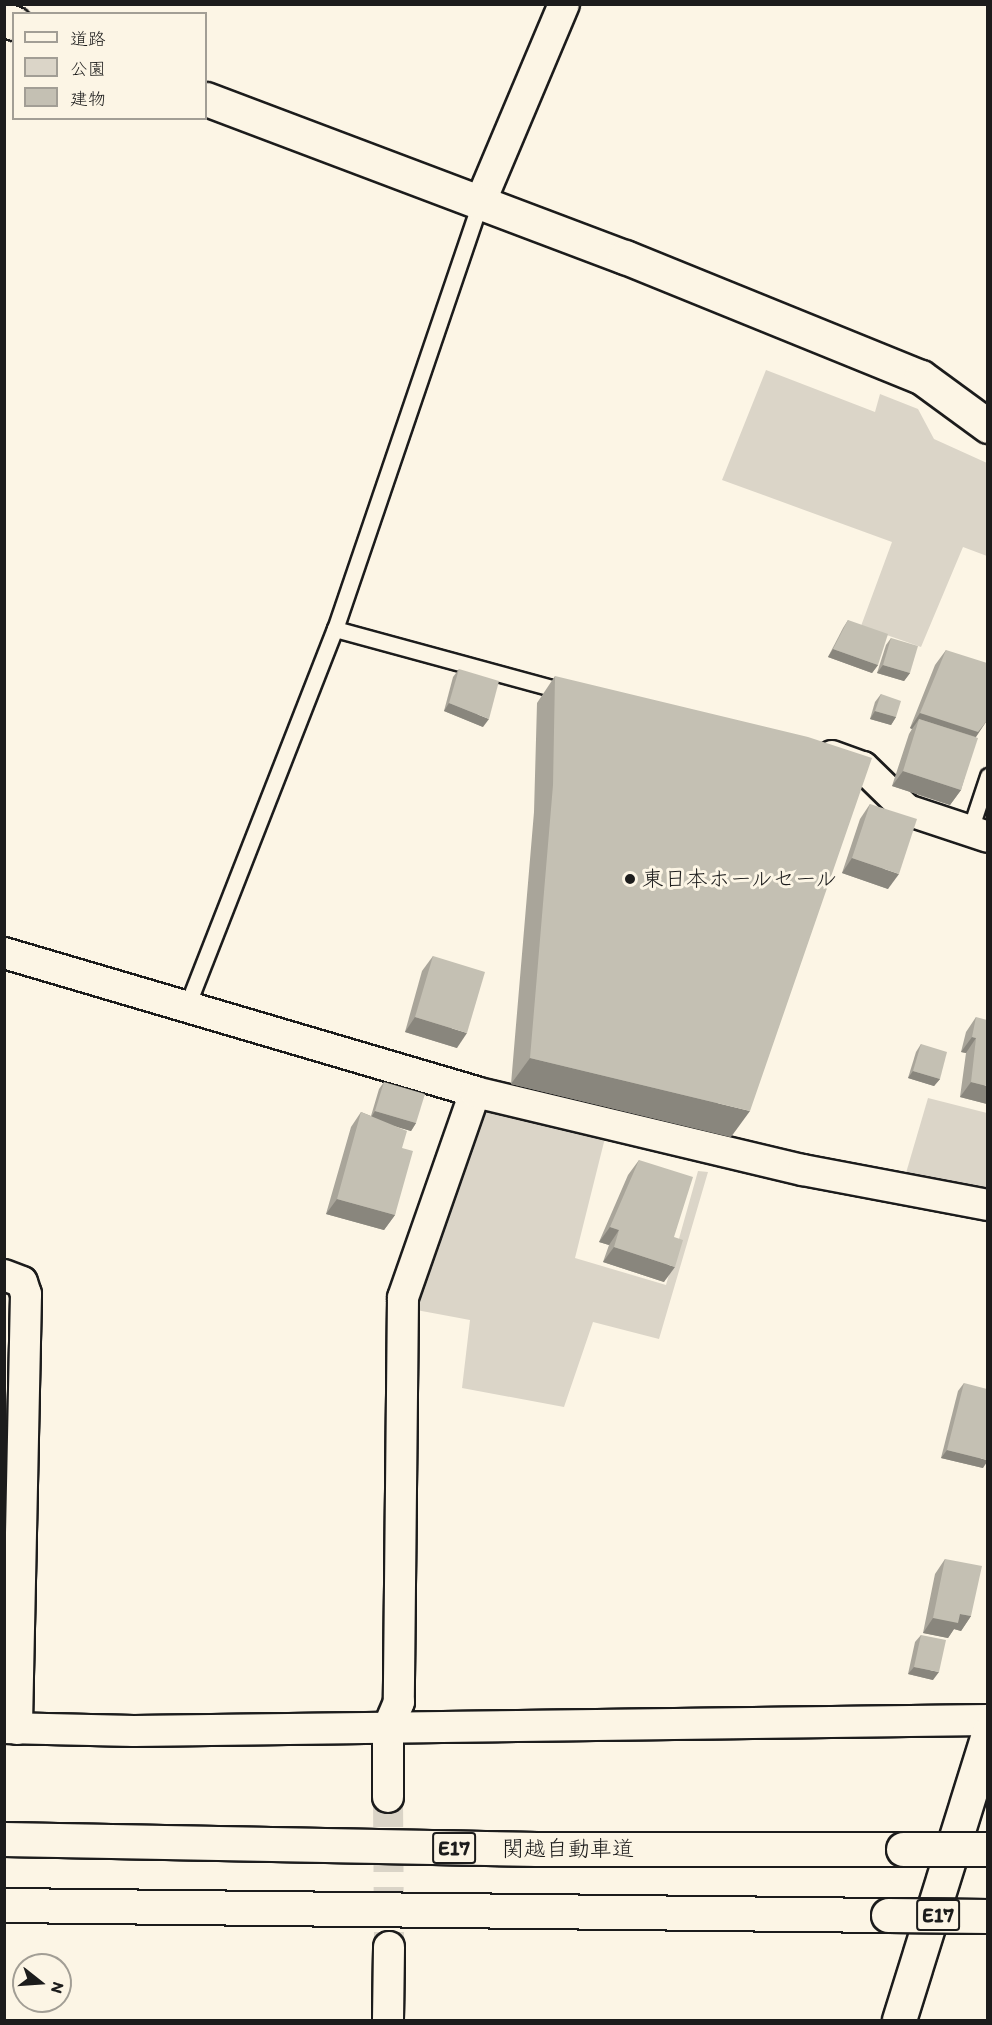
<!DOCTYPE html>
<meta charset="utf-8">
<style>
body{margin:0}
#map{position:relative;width:992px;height:2025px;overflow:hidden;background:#fcf5e5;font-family:Itim,"Klee One",sans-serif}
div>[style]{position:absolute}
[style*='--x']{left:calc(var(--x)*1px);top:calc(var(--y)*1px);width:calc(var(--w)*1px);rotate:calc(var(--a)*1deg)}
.green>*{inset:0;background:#dbd5c8}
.street-tunnel>*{height:30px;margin-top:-15px;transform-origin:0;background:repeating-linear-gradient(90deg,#dad4c7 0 30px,transparent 0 45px)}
.roads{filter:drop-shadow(2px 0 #1c1c1c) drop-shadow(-2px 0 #1c1c1c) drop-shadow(0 2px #1c1c1c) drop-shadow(0 -2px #1c1c1c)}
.lane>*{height:15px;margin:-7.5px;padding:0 7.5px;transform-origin:7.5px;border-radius:7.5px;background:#fcf5e5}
.street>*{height:30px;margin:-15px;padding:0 15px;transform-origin:15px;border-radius:15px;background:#fcf5e5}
.secondary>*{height:33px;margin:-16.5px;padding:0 16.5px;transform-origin:16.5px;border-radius:16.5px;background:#fcf5e5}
.highway>*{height:33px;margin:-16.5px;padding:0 16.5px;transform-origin:16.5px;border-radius:16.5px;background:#fcf5e5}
.bridges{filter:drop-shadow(2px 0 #1c1c1c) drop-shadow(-2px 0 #1c1c1c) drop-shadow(0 2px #1c1c1c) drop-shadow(0 -2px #1c1c1c)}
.highway-bridge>*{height:33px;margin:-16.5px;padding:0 16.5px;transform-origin:16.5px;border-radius:16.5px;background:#fcf5e5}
.wall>*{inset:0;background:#a9a59a}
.shaded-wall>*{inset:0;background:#89867d}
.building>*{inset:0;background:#c4c0b3}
.dots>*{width:16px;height:16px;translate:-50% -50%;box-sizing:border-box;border:3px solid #fcf5e5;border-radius:50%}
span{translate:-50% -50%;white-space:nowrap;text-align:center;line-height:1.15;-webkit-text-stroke:6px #fcf5e5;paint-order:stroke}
.shield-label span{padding:2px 4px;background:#fcf5e5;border:2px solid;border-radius:4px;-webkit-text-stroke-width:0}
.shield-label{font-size:21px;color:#1c1c1c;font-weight:700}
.poi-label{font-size:22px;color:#1c1c1c}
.left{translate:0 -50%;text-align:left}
.street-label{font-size:22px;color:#1c1c1c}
.frame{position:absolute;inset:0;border:6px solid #1c1c1c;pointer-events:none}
.legend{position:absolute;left:12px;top:12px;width:195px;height:108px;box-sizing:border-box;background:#fcf5e5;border:2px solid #a29e95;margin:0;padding:8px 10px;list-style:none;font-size:18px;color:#1c1c1c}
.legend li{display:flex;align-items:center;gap:12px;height:30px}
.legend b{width:30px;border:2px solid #a29e95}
.north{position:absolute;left:12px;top:1953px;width:60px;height:60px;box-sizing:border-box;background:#fcf5e5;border:2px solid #a29e95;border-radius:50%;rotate:107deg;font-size:16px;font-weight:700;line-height:24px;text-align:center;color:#1c1c1c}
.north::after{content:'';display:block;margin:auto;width:21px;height:27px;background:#1c1c1c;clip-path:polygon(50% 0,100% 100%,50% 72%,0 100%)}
</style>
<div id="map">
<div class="green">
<div style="clip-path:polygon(766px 370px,875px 412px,880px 394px,918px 409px,934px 439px,987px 463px,987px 556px,963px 547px,921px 647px,861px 626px,892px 542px,722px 480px)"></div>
<div style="clip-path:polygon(928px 1098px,987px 1113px,987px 1193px,906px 1173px)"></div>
<div style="clip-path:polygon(478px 1105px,606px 1134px,575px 1258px,666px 1285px,698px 1171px,708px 1172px,659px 1339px,593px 1322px,564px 1407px,462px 1388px,470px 1320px,411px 1309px)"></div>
</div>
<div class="street-tunnel">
<div style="--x:388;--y:1797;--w:150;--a:89.6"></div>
</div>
<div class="roads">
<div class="lane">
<div style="--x:335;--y:629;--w:222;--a:15.2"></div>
<div style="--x:970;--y:830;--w:57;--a:-71.6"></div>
<div style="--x:187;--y:1006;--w:405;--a:-68.6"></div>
<div style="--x:335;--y:629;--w:450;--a:-71.2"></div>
</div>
<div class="street">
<div style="--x:480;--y:203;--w:216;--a:-67.1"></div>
<div style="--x:832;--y:756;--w:33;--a:20"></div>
<div style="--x:863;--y:767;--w:62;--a:44.3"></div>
<div style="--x:907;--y:810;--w:85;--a:18.4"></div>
<div style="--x:4;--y:953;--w:491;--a:16.4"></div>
<div style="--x:475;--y:1092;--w:218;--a:109.3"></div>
<div style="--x:403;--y:1298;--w:404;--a:90.6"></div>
<div style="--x:399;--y:1702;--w:28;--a:113"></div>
<div style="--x:388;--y:1728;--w:69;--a:90"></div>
<div style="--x:475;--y:1092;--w:337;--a:13.4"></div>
<div style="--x:803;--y:1170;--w:188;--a:10.7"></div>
<div style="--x:4;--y:1275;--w:19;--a:21"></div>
<div style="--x:22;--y:1282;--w:13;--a:72"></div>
<div style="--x:26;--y:1294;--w:435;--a:91.2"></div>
<div style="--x:4;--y:1728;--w:130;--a:1.3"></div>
<div style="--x:134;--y:1731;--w:854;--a:-0.74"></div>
<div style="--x:388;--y:2020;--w:73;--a:-89.2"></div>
</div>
<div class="secondary">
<div style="--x:4;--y:19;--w:11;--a:22"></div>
<div style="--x:206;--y:99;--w:448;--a:20.7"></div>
<div style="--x:625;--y:257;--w:319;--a:22.1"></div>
<div style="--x:921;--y:377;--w:83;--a:36.2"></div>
<div style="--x:899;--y:2020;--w:300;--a:-72.7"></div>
</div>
<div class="highway">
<div style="--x:4;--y:1839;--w:533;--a:1.07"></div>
<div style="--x:537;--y:1849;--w:366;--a:0"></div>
<div style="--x:4;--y:1905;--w:884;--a:0.65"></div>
</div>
</div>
<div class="bridges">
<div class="highway-bridge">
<div style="--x:903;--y:1849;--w:85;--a:0"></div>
<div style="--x:888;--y:1915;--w:100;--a:0.6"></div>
</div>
</div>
<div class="wall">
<div style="clip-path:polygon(848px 620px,878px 665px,872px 673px,828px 657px,843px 628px)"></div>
<div style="clip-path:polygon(891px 638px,910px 673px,904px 681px,877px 673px,886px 645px)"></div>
<div style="clip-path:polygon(946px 650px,976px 737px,961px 790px,950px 805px,892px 786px,909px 734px,912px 729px,910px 728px,935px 665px)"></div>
<div style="clip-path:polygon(459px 669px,483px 727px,444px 711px,453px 677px)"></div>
<div style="clip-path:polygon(555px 676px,731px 1137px,511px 1084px,534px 812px,537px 703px)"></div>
<div style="clip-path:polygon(881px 694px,896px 717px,891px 725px,870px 719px,875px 702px)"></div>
<div style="clip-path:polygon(870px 804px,888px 889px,842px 873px,860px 819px)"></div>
<div style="clip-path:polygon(433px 956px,457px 1048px,405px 1032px,422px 971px)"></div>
<div style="clip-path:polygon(976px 1017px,987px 1104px,960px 1097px,966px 1053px,961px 1052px,966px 1032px)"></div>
<div style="clip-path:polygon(921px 1044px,940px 1079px,934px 1086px,908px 1078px,916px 1052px)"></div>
<div style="clip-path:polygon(384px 1082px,416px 1123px,411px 1131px,394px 1126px,402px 1148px,395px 1215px,384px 1230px,326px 1214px,351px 1127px,361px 1112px,371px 1116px,379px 1089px)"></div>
<div style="clip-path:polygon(639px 1160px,674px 1237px,664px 1282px,603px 1262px,609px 1245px,599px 1242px,628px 1175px)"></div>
<div style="clip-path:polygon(964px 1383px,983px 1468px,941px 1458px,958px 1391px)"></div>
<div style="clip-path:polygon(945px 1559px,971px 1616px,961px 1631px,954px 1629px,948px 1638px,923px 1633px,935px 1574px)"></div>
<div style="clip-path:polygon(921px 1635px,933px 1680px,908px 1674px,915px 1642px)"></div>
</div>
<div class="shaded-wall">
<div style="clip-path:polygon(833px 649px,878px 665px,872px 673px,828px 657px)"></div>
<div style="clip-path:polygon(883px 665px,910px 673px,904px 681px,877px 673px)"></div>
<div style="clip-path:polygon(449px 703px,489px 719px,483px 727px,444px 711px)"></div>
<div style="clip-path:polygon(875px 711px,896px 717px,891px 725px,870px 719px)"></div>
<div style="clip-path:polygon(920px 713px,986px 722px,976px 737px,919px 719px,912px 729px,910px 728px)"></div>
<div style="clip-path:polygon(903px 771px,961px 790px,950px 805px,892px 786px)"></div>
<div style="clip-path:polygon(852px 858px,899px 874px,888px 889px,842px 873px)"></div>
<div style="clip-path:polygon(415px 1017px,467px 1033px,457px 1048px,405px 1032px)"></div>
<div style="clip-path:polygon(972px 1037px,976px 1038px,966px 1053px,961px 1052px)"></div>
<div style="clip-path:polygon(530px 1058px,750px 1111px,731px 1137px,511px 1084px)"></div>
<div style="clip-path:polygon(913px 1071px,940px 1079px,934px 1086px,908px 1078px)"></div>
<div style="clip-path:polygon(971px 1082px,987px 1086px,987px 1104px,960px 1097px)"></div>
<div style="clip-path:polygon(375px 1111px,416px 1123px,411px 1131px,370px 1119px)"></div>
<div style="clip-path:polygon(337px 1199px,395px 1215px,384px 1230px,326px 1214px)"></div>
<div style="clip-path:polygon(610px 1227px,619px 1230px,609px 1245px,599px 1242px)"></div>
<div style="clip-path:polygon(614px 1247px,675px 1267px,664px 1282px,603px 1262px)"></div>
<div style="clip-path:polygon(947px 1450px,987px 1460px,987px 1462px,983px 1468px,941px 1458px)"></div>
<div style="clip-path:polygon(960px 1614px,971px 1616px,961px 1631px,954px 1629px,948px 1638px,923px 1633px,933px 1618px)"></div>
<div style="clip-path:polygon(914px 1667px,939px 1672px,933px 1680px,908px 1674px)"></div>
</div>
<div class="building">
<div style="clip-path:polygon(848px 620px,888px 634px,878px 665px,833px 649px)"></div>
<div style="clip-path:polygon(891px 638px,918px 646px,910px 673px,883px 665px)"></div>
<div style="clip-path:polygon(946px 650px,987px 663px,987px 717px,986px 722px,978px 732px,920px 713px)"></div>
<div style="clip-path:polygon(459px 669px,499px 681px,489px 719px,449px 703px)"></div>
<div style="clip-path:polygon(555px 676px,808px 737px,872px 758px,750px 1111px,530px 1058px,553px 785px)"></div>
<div style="clip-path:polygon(881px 694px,901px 701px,896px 717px,875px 711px)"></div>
<div style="clip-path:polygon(919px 719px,978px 738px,961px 790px,903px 771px)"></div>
<div style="clip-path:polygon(870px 804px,917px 819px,899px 874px,852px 858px)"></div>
<div style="clip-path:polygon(433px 956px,485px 972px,467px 1033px,415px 1017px)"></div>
<div style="clip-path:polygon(976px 1017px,987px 1020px,987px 1086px,971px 1082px,976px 1038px,972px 1037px)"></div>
<div style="clip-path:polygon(921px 1044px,947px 1052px,940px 1079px,913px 1071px)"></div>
<div style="clip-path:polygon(384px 1082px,425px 1094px,416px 1123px,375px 1111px)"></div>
<div style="clip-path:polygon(361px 1112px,407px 1131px,402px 1148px,413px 1151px,395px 1215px,337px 1199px)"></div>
<div style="clip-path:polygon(639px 1160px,693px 1177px,674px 1237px,683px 1240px,675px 1267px,614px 1247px,619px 1230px,610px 1227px)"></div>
<div style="clip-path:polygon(964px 1383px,987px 1389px,987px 1460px,947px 1450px)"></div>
<div style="clip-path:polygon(945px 1559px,982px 1566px,971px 1616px,960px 1614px,958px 1623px,933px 1618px)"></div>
<div style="clip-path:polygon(921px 1635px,946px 1640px,939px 1672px,914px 1667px)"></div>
</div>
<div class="dots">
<div style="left:630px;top:879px;background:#1c1c1c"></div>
</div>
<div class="shield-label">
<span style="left:454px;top:1848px">E17</span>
<span style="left:938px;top:1915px">E17</span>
</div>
<div class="poi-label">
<span class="left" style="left:642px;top:879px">東日本ホールセール</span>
</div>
<div class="street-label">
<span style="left:568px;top:1849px">関越自動車道</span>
</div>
<div class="frame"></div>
<ul class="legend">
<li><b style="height:8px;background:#fcf5e5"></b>道路</li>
<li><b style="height:16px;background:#dbd5c8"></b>公園</li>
<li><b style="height:16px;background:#c4c0b3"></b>建物</li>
</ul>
<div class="north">N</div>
</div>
